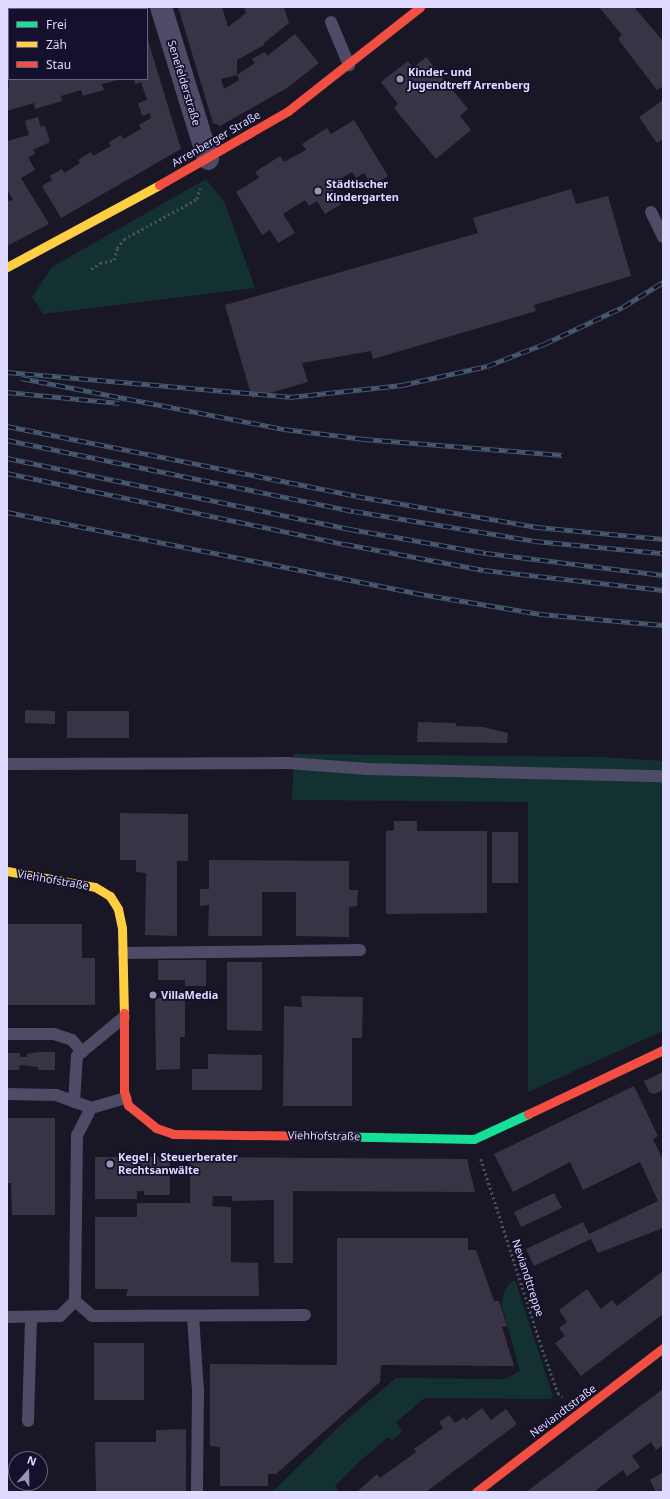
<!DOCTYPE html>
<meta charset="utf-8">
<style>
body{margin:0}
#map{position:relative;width:670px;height:1499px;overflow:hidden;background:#191625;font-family:"Noto Sans",sans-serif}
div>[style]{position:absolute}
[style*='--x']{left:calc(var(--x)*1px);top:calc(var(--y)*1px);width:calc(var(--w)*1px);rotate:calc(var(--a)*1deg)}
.green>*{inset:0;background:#143132}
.building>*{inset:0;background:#383446}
.path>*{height:2.5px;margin-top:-1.25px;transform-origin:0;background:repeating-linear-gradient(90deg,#475565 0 2px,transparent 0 5px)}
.lane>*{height:12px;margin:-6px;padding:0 6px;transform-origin:6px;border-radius:6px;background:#4d4b66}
.street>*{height:22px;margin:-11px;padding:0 11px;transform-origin:11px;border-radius:11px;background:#4d4b66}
.fast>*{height:9px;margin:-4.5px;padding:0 4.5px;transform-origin:4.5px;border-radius:4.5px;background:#16e098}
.slow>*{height:9px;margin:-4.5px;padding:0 4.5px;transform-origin:4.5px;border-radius:4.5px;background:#ffcf43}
.jam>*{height:9px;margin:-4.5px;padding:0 4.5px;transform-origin:4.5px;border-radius:4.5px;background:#f24e42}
.rail>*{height:4.5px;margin-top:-2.25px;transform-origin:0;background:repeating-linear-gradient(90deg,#15102b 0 9px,#465b6e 0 18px);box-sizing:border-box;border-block:1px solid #465b6e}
.dots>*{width:11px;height:11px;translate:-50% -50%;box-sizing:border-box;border:2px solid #15102b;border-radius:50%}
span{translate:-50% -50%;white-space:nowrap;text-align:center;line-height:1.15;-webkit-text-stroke:3.5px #15102b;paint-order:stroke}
.poi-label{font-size:11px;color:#dfdaff;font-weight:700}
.left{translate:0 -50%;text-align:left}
.street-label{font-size:11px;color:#dfdaff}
.frame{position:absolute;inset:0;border:8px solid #dfdaff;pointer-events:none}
.legend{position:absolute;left:8px;top:8px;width:140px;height:72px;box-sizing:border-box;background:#15102b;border:1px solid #666180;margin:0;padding:5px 7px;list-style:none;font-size:12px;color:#dfdaff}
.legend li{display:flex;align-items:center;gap:8px;height:20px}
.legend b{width:20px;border:1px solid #666180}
.north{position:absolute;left:8px;top:1451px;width:40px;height:40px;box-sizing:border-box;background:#15102b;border:1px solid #666180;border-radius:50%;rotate:20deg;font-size:11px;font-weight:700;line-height:16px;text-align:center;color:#dfdaff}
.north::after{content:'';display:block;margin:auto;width:14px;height:18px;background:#9a95b3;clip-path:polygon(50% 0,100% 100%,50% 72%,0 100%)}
</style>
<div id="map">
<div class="green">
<div style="clip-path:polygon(206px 179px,225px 203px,255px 288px,43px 314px,32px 297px,52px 267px)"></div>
<div style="clip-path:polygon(294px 754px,602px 757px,663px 761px,663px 1031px,528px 1092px,528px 802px,292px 800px)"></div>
<div style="clip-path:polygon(515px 1280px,553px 1396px,550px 1399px,425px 1398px,396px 1422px,402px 1432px,392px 1441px,388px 1437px,361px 1460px,335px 1486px,338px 1489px,336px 1492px,272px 1492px,347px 1419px,396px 1378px,505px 1379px,520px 1371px,502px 1306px,503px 1295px,508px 1285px)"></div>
</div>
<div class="building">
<div style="clip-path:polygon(7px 7px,31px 9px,9px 9px,7px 38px)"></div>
<div style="clip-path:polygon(53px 7px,85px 7px,85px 9px,54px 9px)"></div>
<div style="clip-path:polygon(evenodd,178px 7px,222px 7px,228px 27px,246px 13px,244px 7px,284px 7px,289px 23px,264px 43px,264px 45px,237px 60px,237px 75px,255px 63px,252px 59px,265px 52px,267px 56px,295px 34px,319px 63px,287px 88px,220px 126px,213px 123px,178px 7px,237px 75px,239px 80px,224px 89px,221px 79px,237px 75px)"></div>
<div style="clip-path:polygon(599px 7px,634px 7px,663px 41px,663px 86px,657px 90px,618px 39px,622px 35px)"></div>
<div style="clip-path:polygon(147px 37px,181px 149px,61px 218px,42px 186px,52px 180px,50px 176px,62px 169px,64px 173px,80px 163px,78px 160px,91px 152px,93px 156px,111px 146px,109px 142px,121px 135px,123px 139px,141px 129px,139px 125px,151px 118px,150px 113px,142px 116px,138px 103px,147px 100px,141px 82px,135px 84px,134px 79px,147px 79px)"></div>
<div style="clip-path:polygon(426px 57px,468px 109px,460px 116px,471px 130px,436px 159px,394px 108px,398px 104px,381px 82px,408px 61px,413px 68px)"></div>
<div style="clip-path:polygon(9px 73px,9px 79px,122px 79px,102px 84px,104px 90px,83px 96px,81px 90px,61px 96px,62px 101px,35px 109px,34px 103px,7px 111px)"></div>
<div style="clip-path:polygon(663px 100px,663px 139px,657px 143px,639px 117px)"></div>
<div style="clip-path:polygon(38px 117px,41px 127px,45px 126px,50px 142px,33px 150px,35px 154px,28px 157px,35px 170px,21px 178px,49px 224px,7px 246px,7px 201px,13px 200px,7px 189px,7px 141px,29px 135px,25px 121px)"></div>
<div style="clip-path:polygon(354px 120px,388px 176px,372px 186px,364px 173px,356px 178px,352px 172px,330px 185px,341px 204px,325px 214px,317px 201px,309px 206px,305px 200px,283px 214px,295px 233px,278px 243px,270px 230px,262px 235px,236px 192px,259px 178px,255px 172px,280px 156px,284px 162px,306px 150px,302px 144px,327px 128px,331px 134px)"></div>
<div style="clip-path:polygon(571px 189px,576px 204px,608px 196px,631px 276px,534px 305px,536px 311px,373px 359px,371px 351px,302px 363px,308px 382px,252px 398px,225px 305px,478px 233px,473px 218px)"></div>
<div style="clip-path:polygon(25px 710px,55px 711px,55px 724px,25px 723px)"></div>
<div style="clip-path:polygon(67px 711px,129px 711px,129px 738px,67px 738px)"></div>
<div style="clip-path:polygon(418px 722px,456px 723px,456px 726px,483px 727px,508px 733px,507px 743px,417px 742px)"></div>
<div style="clip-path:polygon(120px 813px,188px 814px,188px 861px,177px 861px,177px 936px,145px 935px,146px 873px,136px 872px,136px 860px,120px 860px)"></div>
<div style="clip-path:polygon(394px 821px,417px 821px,417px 831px,487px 831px,487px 913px,386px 914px,386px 831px,394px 830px)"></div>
<div style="clip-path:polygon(492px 832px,518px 832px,518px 883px,492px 883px)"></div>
<div style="clip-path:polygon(209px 860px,349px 861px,349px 890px,358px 890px,357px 906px,349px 907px,349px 937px,296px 936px,296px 892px,262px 892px,262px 936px,208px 936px,209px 905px,200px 906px,200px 889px,209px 889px)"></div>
<div style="clip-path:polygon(7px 924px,82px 924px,82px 958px,95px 958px,95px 1005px,7px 1005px)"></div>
<div style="clip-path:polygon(158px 960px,206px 960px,206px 986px,185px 986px,185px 980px,158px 980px)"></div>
<div style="clip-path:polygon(227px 962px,262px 962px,262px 1031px,227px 1030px)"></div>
<div style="clip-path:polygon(301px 996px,363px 997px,362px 1038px,352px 1038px,352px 1106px,283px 1106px,284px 1006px,302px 1007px)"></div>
<div style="clip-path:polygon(155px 998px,185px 998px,185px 1037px,180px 1037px,180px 1069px,156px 1070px)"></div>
<div style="clip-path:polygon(38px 1052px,55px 1052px,55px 1070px,38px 1070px,38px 1067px,20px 1065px,19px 1070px,7px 1070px,7px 1053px,20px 1053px,20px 1057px,27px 1057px,27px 1054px)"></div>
<div style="clip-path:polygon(208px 1054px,262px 1055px,262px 1090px,192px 1090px,192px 1069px,208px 1069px)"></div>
<div style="clip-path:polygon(663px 1072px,663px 1090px,654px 1094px,649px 1092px,644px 1081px)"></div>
<div style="clip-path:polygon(634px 1086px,658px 1136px,653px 1139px,663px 1160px,663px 1228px,598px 1253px,591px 1239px,534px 1266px,526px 1249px,583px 1222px,589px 1234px,658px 1201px,640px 1162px,583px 1190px,570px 1162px,513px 1192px,494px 1154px)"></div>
<div style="clip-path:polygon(7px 1118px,55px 1118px,55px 1215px,12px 1215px,11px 1183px,7px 1183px)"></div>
<div style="clip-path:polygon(95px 1157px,170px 1157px,170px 1195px,144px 1195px,144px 1191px,137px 1191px,137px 1199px,95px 1199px)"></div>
<div style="clip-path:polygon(190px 1157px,467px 1159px,475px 1192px,293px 1191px,293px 1263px,274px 1263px,274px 1200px,232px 1201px,232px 1196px,213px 1196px,212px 1206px,231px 1207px,231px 1262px,258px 1263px,259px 1296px,126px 1296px,128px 1289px,95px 1289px,95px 1217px,137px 1217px,137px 1203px,190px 1203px)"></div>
<div style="clip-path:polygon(554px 1193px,562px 1208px,521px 1227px,514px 1212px)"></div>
<div style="clip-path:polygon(337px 1238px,468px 1238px,468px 1250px,476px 1250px,494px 1301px,499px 1301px,507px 1326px,502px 1327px,514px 1366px,381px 1365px,380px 1382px,276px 1474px,268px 1474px,268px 1486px,220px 1486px,220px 1447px,210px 1446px,210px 1364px,337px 1365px)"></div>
<div style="clip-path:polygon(663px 1271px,663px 1314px,581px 1376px,555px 1343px,565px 1336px,559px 1328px,567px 1322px,559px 1310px,587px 1289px,601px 1309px,612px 1300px,617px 1306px)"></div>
<div style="clip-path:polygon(94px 1343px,144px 1343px,144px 1400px,94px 1400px)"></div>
<div style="clip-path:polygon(663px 1389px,663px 1445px,656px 1450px,651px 1442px,632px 1456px,640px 1467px,627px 1477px,623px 1470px,596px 1490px,598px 1492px,526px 1492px)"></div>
<div style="clip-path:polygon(482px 1408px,491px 1420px,506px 1409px,517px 1424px,426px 1492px,357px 1492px,377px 1474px,380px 1478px,416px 1452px,414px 1449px,443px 1428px,439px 1422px,449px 1415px,455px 1423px,464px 1417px,466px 1420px)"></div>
<div style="clip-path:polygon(186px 1429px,186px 1492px,96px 1492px,95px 1442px,156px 1442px,156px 1430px)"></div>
<div style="clip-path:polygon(663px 1472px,663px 1492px,656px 1492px,650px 1480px)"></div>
</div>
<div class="path">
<div style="--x:91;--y:269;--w:11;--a:-34"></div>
<div style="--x:100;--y:263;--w:14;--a:-12"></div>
<div style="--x:114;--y:260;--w:12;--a:-76"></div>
<div style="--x:117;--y:248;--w:11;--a:-52"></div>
<div style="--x:124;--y:239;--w:83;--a:-28.7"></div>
<div style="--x:197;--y:199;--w:11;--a:-75"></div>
<div style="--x:481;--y:1159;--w:195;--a:72.1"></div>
<div style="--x:541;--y:1345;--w:51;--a:70.5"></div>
<div style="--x:558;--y:1393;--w:6;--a:39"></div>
</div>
<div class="lane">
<div style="--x:331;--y:22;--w:47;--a:67.3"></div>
<div style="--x:651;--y:212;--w:28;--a:64"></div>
<div style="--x:7;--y:764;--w:281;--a:-0.2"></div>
<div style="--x:288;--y:763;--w:79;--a:4.3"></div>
<div style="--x:367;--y:769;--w:296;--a:1.4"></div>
<div style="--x:124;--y:953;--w:236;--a:-0.7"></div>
<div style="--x:7;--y:1034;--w:47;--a:0"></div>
<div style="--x:54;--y:1034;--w:19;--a:18"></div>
<div style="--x:72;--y:1040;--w:16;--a:50"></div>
<div style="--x:7;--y:1094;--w:49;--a:1.2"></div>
<div style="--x:56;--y:1095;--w:37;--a:20"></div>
<div style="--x:91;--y:1108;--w:36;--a:-16"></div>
<div style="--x:74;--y:1102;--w:46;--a:-86.3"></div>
<div style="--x:77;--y:1056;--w:61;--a:-39.7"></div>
<div style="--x:91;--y:1108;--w:30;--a:117"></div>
<div style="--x:77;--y:1135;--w:166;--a:90.7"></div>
<div style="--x:75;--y:1301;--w:23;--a:41"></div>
<div style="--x:92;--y:1316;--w:213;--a:-0.3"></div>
<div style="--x:193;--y:1316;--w:75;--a:86.2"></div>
<div style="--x:198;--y:1391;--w:101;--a:90.6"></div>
<div style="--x:7;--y:1317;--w:53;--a:-1.1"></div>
<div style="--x:60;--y:1316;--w:21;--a:-45"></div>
<div style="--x:28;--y:1421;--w:104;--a:-88.3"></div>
</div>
<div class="street">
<div style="--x:161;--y:7;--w:159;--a:72.8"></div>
<div style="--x:7;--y:55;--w:2;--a:-27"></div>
</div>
<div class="fast">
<div style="--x:323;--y:1136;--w:151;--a:1.1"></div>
<div style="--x:474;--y:1139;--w:60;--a:-24.8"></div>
</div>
<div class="slow">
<div style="--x:7;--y:267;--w:173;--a:-28.3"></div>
<div style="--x:7;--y:871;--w:89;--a:10.3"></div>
<div style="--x:95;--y:887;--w:17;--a:31"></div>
<div style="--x:110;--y:896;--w:15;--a:58"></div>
<div style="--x:118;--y:909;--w:19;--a:78"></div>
<div style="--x:122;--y:928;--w:85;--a:88.7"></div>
</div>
<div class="jam">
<div style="--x:159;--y:185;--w:149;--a:-29.8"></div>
<div style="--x:288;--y:111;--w:168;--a:-38.2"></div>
<div style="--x:124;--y:1013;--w:78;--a:90"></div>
<div style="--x:124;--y:1091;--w:15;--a:74"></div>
<div style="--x:128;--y:1105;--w:36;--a:39"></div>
<div style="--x:156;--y:1128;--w:18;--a:19"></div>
<div style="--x:173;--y:1134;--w:150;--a:0.8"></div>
<div style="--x:528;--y:1114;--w:149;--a:-25.4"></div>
<div style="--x:476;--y:1492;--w:236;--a:-37.6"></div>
</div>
<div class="rail">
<div style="--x:7;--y:372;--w:284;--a:5"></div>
<div style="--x:290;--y:397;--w:113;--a:-6.1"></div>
<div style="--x:402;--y:385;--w:87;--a:-12.6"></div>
<div style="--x:487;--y:366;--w:61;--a:-21.1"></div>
<div style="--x:544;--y:344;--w:87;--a:-25.1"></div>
<div style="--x:623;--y:307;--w:47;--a:-32"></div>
<div style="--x:21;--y:378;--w:268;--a:11"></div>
<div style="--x:284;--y:429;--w:81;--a:7.1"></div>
<div style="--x:364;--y:439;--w:199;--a:4.6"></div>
<div style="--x:7;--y:392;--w:113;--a:5.6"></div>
<div style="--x:7;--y:426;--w:356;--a:11.3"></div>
<div style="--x:356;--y:496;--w:184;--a:9.7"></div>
<div style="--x:537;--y:527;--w:127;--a:5.4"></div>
<div style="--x:7;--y:440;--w:354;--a:11.6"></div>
<div style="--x:354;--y:511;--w:183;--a:9.4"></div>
<div style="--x:535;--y:541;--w:129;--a:5.4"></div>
<div style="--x:7;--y:458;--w:350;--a:11.7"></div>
<div style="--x:350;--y:529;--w:138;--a:10"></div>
<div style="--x:486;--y:553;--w:178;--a:7.1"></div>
<div style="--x:7;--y:473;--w:345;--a:11.9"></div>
<div style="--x:345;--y:544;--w:141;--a:10.6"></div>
<div style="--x:484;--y:570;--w:180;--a:6.4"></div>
<div style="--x:7;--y:512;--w:416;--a:11.2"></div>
<div style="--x:415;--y:593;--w:127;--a:9.5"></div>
<div style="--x:540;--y:614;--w:123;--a:5.1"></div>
</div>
<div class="dots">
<div style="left:400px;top:79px;background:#9a95b3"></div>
<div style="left:318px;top:191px;background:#9a95b3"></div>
<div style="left:153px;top:995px;background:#9a95b3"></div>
<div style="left:110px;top:1164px;background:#9a95b3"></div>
</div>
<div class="poi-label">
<span class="left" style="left:408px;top:79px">Kinder- und<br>Jugendtreff Arrenberg</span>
<span class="left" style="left:326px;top:191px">Städtischer<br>Kindergarten</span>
<span class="left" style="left:161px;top:995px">VillaMedia</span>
<span class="left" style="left:118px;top:1164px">Kegel | Steuerberater<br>Rechtsanwälte</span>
</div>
<div class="street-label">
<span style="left:184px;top:83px;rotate:73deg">Senefelderstraße</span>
<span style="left:216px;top:139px;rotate:-30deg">Arrenberger Straße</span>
<span style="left:53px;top:880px;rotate:10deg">Viehhofstraße</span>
<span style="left:324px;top:1136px;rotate:1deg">Viehhofstraße</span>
<span style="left:528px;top:1278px;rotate:72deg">Neviandttreppe</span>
<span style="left:563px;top:1411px;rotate:-37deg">Neviandtstraße</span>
</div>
<div class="frame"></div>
<ul class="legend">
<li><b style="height:5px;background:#16e098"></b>Frei</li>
<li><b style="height:5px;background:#ffcf43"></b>Zäh</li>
<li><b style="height:5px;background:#f24e42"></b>Stau</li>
</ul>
<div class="north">N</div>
</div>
